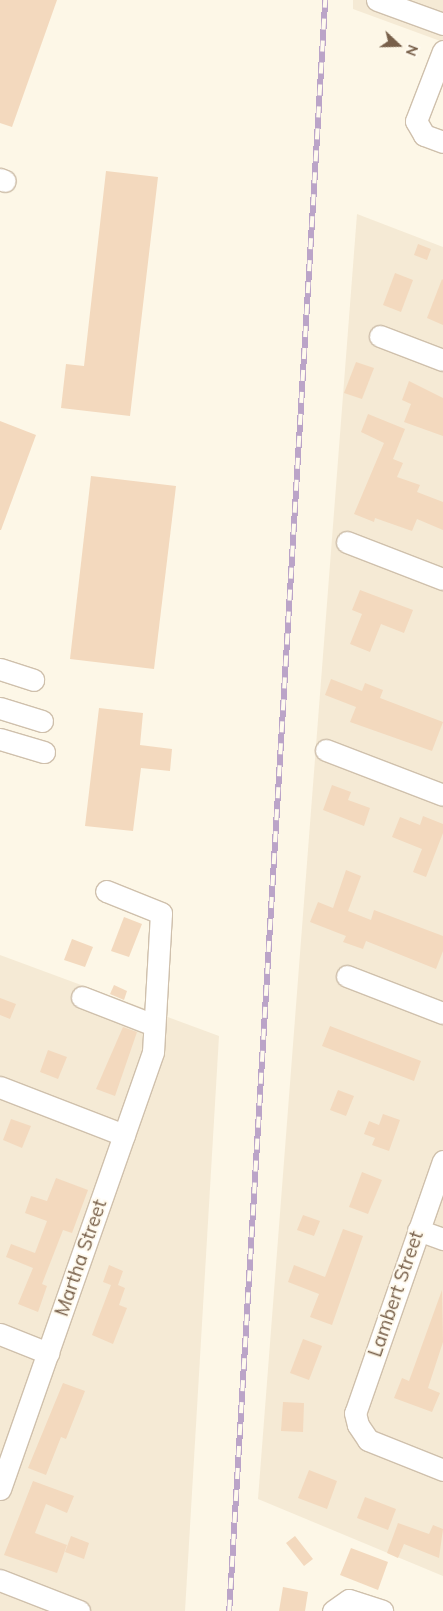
<!DOCTYPE html>
<style>
body{margin:0}
#map{position:relative;width:443px;height:1611px;overflow:hidden;background:#fdf7e7;font-family:Mulish,sans-serif}
div>[style]{position:absolute}
[style*='--x']{left:calc(var(--x)*1px);top:calc(var(--y)*1px);width:calc(var(--w)*1px);rotate:calc(var(--a)*1deg)}
.residential>*{inset:0;background:#f5ead5}
.building>*{inset:0;background:#f3d9be}
.roads{filter:drop-shadow(1px 0 #cfc0ac) drop-shadow(-1px 0 #cfc0ac) drop-shadow(0 1px #cfc0ac) drop-shadow(0 -1px #cfc0ac)}
.minor>*{height:21px;margin:-10.5px;padding:0 10.5px;transform-origin:10.5px;border-radius:10.5px;background:#fff}
.rail>*{height:5.5px;margin-top:-2.75px;transform-origin:0;background:repeating-linear-gradient(90deg,#fffaee 0 11px,#bba4c8 0 22px);box-sizing:border-box;border-block:1px solid #bba4c8}
span{translate:-50% -50%;white-space:nowrap;text-align:center;line-height:1.15;-webkit-text-stroke:4px #fffaee;paint-order:stroke}
.street-label{font-size:19px;color:#78604a}
.north{position:absolute;left:373px;top:20px;width:50px;height:50px;-webkit-text-stroke:4px #fffaee;paint-order:stroke;rotate:111deg;font-size:14px;font-weight:700;line-height:20px;text-align:center;color:#78604a}
.north::after{content:'';display:block;margin:auto;width:18px;height:22px;background:#78604a;clip-path:polygon(50% 0,100% 100%,50% 72%,0 100%)}
</style>
<div id="map">
<div class="residential">
<div style="clip-path:polygon(353px 0,443px 0,443px 42px,353px 9px)"></div>
<div style="clip-path:polygon(357px 214px,443px 247px,443px 1576px,258px 1499px)"></div>
<div style="clip-path:polygon(0 955px,219px 1036px,185px 1611px,0 1611px)"></div>
</div>
<div class="building">
<div style="clip-path:polygon(0 0,57px 0,12px 127px,0 123px)"></div>
<div style="clip-path:polygon(106px 171px,158px 177px,130px 416px,61px 408px,66px 364px,84px 366px)"></div>
<div style="clip-path:polygon(418px 244px,431px 249px,427px 260px,414px 255px)"></div>
<div style="clip-path:polygon(395px 273px,413px 280px,401px 312px,383px 305px)"></div>
<div style="clip-path:polygon(442px 279px,443px 280px,443px 325px,427px 318px)"></div>
<div style="clip-path:polygon(356px 362px,374px 368px,362px 399px,344px 393px)"></div>
<div style="clip-path:polygon(409px 381px,443px 398px,443px 436px,404px 422px,411px 404px,402px 400px)"></div>
<div style="clip-path:polygon(368px 414px,405px 429px,393px 459px,403px 463px,397px 477px,420px 485px,417px 492px,443px 502px,443px 530px,417px 519px,412px 531px,375px 518px,374px 522px,354px 514px,384px 443px,361px 432px)"></div>
<div style="clip-path:polygon(0 421px,36px 435px,1px 530px,0 530px)"></div>
<div style="clip-path:polygon(91px 476px,176px 486px,154px 669px,70px 659px)"></div>
<div style="clip-path:polygon(360px 590px,413px 610px,404px 633px,381px 624px,370px 652px,350px 644px,362px 614px,352px 610px)"></div>
<div style="clip-path:polygon(331px 679px,362px 691px,365px 683px,383px 690px,380px 698px,443px 722px,432px 751px,350px 722px,356px 707px,325px 695px)"></div>
<div style="clip-path:polygon(99px 708px,143px 713px,140px 745px,172px 749px,170px 771px,141px 768px,133px 831px,85px 826px)"></div>
<div style="clip-path:polygon(332px 785px,351px 792px,348px 800px,370px 808px,364px 826px,323px 810px)"></div>
<div style="clip-path:polygon(423px 816px,443px 824px,443px 833px,426px 877px,413px 872px,422px 849px,392px 837px,400px 817px,420px 825px)"></div>
<div style="clip-path:polygon(346px 870px,361px 876px,348px 911px,371px 920px,374px 910px,443px 936px,443px 951px,436px 969px,366px 941px,363px 949px,343px 942px,346px 936px,310px 922px,318px 902px,333px 908px)"></div>
<div style="clip-path:polygon(124px 917px,142px 924px,129px 957px,111px 951px)"></div>
<div style="clip-path:polygon(72px 939px,93px 947px,85px 967px,64px 960px)"></div>
<div style="clip-path:polygon(114px 985px,127px 991px,124px 1000px,110px 994px)"></div>
<div style="clip-path:polygon(0 998px,16px 1004px,10px 1019px,0 1015px)"></div>
<div style="clip-path:polygon(330px 1026px,421px 1061px,414px 1081px,322px 1046px)"></div>
<div style="clip-path:polygon(123px 1027px,137px 1032px,115px 1096px,96px 1089px)"></div>
<div style="clip-path:polygon(48px 1050px,67px 1057px,58px 1079px,40px 1072px)"></div>
<div style="clip-path:polygon(338px 1090px,354px 1096px,346px 1116px,330px 1110px)"></div>
<div style="clip-path:polygon(383px 1114px,400px 1120px,389px 1151px,372px 1145px,375px 1138px,364px 1134px,369px 1121px,379px 1125px)"></div>
<div style="clip-path:polygon(11px 1119px,31px 1126px,22px 1148px,3px 1140px)"></div>
<div style="clip-path:polygon(362px 1172px,382px 1180px,368px 1214px,349px 1207px)"></div>
<div style="clip-path:polygon(56px 1178px,88px 1190px,72px 1233px,63px 1230px,42px 1284px,47px 1286px,38px 1312px,18px 1304px,33px 1268px,6px 1257px,11px 1244px,35px 1253px,47px 1221px,25px 1213px,31px 1196px,47px 1201px)"></div>
<div style="clip-path:polygon(303px 1215px,320px 1221px,314px 1236px,297px 1230px)"></div>
<div style="clip-path:polygon(343px 1229px,363px 1236px,332px 1325px,310px 1317px,319px 1294px,288px 1282px,294px 1265px,325px 1277px)"></div>
<div style="clip-path:polygon(109px 1265px,123px 1271px,118px 1285px,125px 1288px,119px 1305px,127px 1308px,113px 1344px,92px 1335px,111px 1285px,103px 1282px)"></div>
<div style="clip-path:polygon(442px 1290px,443px 1342px,428px 1388px,440px 1393px,432px 1412px,394px 1398px,402px 1378px,409px 1381px)"></div>
<div style="clip-path:polygon(303px 1339px,322px 1346px,309px 1380px,290px 1373px)"></div>
<div style="clip-path:polygon(63px 1383px,85px 1391px,66px 1439px,61px 1437px,46px 1475px,28px 1468px)"></div>
<div style="clip-path:polygon(283px 1402px,304px 1403px,303px 1432px,281px 1431px)"></div>
<div style="clip-path:polygon(309px 1470px,337px 1481px,327px 1509px,298px 1498px)"></div>
<div style="clip-path:polygon(33px 1481px,74px 1496px,67px 1513px,46px 1504px,35px 1533px,67px 1545px,57px 1573px,4px 1555px)"></div>
<div style="clip-path:polygon(365px 1497px,396px 1509px,388px 1530px,357px 1518px)"></div>
<div style="clip-path:polygon(398px 1523px,429px 1534px,433px 1525px,443px 1529px,439px 1558px,404px 1544px,398px 1558px,387px 1553px)"></div>
<div style="clip-path:polygon(71px 1536px,89px 1543px,84px 1559px,65px 1552px)"></div>
<div style="clip-path:polygon(295px 1536px,313px 1559px,304px 1566px,286px 1543px)"></div>
<div style="clip-path:polygon(351px 1548px,388px 1562px,378px 1590px,340px 1575px)"></div>
<div style="clip-path:polygon(283px 1587px,308px 1592px,305px 1611px,279px 1611px)"></div>
</div>
<div class="roads">
<div class="minor">
<div style="--x:377;--y:0;--w:70;--a:20"></div>
<div style="--x:443;--y:51;--w:75;--a:111.1"></div>
<div style="--x:416;--y:121;--w:16;--a:60"></div>
<div style="--x:424;--y:135;--w:20;--a:20"></div>
<div style="--x:0;--y:179;--w:5;--a:22"></div>
<div style="--x:380;--y:336;--w:67;--a:20.9"></div>
<div style="--x:347;--y:542;--w:103;--a:21.1"></div>
<div style="--x:0;--y:669;--w:35;--a:18"></div>
<div style="--x:0;--y:708;--w:44;--a:17.2"></div>
<div style="--x:0;--y:739;--w:46;--a:16.5"></div>
<div style="--x:326;--y:750;--w:125;--a:21"></div>
<div style="--x:347;--y:976;--w:103;--a:21.1"></div>
<div style="--x:82;--y:997;--w:77;--a:21.3"></div>
<div style="--x:0;--y:1087;--w:133;--a:21.2"></div>
<div style="--x:443;--y:1161;--w:267;--a:109.2"></div>
<div style="--x:355;--y:1413;--w:12;--a:76"></div>
<div style="--x:358;--y:1425;--w:18;--a:56"></div>
<div style="--x:368;--y:1440;--w:81;--a:21.8"></div>
<div style="--x:418;--y:1230;--w:27;--a:20"></div>
<div style="--x:0;--y:1334;--w:52;--a:21.6"></div>
<div style="--x:0;--y:1489;--w:463;--a:-70.7"></div>
<div style="--x:153;--y:1052;--w:139;--a:-86.7"></div>
<div style="--x:161;--y:913;--w:59;--a:-158.2"></div>
<div style="--x:0;--y:1580;--w:85;--a:21.4"></div>
<div style="--x:333;--y:1611;--w:19;--a:-35"></div>
<div style="--x:349;--y:1600;--w:35;--a:18"></div>
</div>
</div>
<div class="rail">
<div style="--x:229;--y:1611;--w:1614;--a:-86.59"></div>
</div>
<div class="street-label">
<span style="left:81px;top:1258px;rotate:-71deg">Martha Street</span>
<span style="left:396px;top:1294px;rotate:-71deg">Lambert Street</span>
</div>
<div class="north">N</div>
</div>
